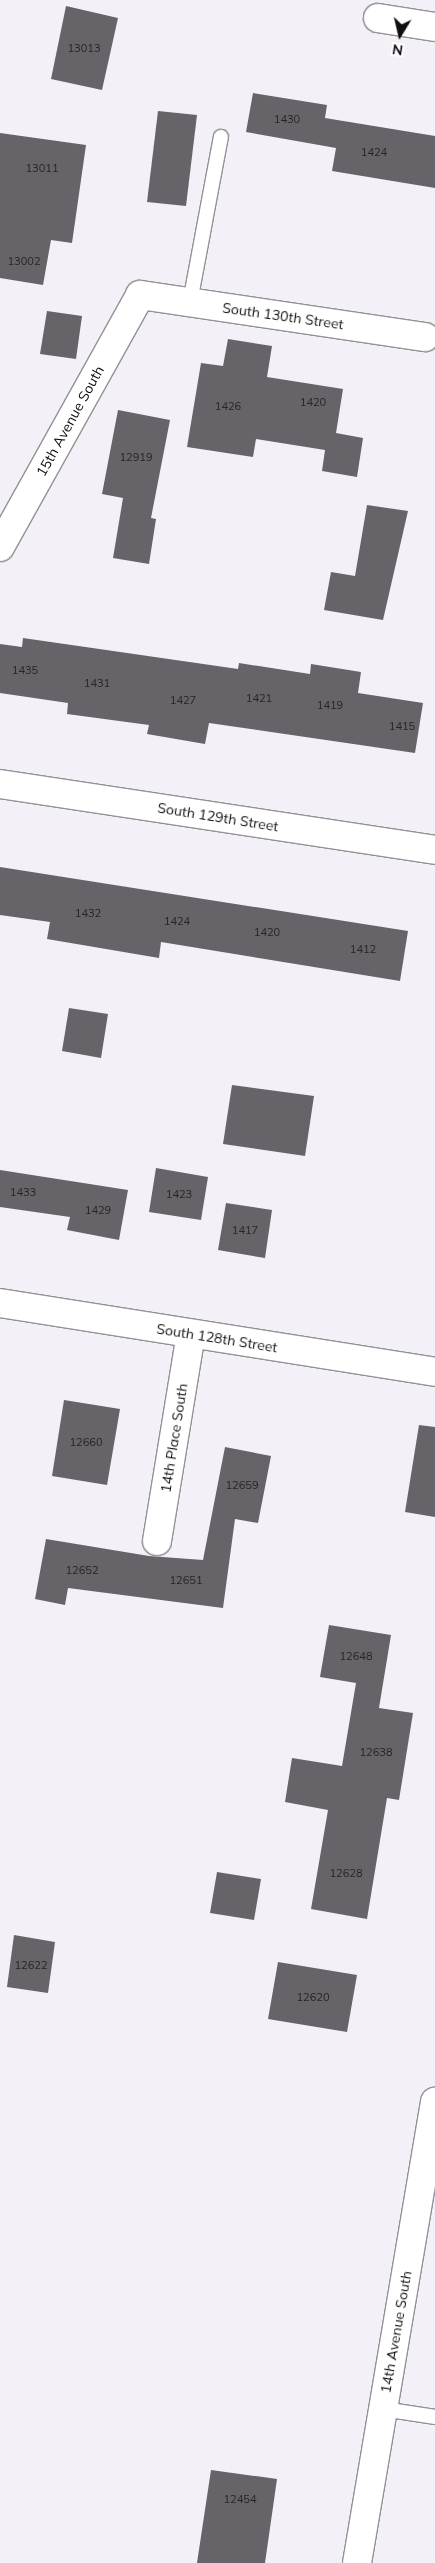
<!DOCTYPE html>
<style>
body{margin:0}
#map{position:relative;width:435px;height:2563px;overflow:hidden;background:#f4f0f7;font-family:Mulish,sans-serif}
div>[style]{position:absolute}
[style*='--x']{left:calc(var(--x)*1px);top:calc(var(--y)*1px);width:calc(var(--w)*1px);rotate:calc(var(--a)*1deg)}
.building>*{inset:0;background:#676469}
.roads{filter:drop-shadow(1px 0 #949096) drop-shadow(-1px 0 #949096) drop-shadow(0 1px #949096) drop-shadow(0 -1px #949096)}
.service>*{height:14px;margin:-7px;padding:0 7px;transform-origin:7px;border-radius:7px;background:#fff}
.minor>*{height:28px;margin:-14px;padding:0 14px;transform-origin:14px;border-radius:14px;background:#fff}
.secondary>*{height:28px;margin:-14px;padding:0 14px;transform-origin:14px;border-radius:14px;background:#fff}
span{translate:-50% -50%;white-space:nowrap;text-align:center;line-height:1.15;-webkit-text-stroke:4px #fff;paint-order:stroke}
.number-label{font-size:11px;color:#262426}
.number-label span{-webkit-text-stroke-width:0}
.street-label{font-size:14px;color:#100e10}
.north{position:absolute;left:375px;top:10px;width:50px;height:50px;-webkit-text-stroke:4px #fff;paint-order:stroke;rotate:189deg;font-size:14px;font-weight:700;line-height:20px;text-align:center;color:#100e10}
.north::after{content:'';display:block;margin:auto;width:18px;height:22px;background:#100e10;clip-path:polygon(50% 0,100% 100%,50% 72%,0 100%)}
</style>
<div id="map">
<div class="building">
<div style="clip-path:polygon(66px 6px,118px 18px,102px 90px,51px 79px)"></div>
<div style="clip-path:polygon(253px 93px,327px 105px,325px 118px,435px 136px,435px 188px,332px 171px,336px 148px,246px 132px)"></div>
<div style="clip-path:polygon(158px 111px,197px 115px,186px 206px,147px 202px)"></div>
<div style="clip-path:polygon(0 133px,86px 145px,72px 243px,51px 240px,43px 285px,0 278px)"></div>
<div style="clip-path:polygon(47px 311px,82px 316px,76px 359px,40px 354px)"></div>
<div style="clip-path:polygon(228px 339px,272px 346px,267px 377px,343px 389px,336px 433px,363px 438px,357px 477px,322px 471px,325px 450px,256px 439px,253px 457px,187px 447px,201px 363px,223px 366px)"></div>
<div style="clip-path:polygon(118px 410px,170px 420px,151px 518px,156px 519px,149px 564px,113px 558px,123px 498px,102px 494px)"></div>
<div style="clip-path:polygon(367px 505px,408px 511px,383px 620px,324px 610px,331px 572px,355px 576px)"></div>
<div style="clip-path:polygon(23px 638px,238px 669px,239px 663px,310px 674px,311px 664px,361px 672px,358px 693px,423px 703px,415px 753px,209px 723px,205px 744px,147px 734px,149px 725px,67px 714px,68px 703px,0 693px,0 644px,22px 647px)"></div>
<div style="clip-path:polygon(0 867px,408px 931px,400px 981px,161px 942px,159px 958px,47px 939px,50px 922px,0 915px)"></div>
<div style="clip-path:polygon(69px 1008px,108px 1014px,101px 1058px,62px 1051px)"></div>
<div style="clip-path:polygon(232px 1085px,314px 1096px,305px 1156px,223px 1144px)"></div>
<div style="clip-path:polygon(156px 1168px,208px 1177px,201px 1220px,149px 1212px)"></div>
<div style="clip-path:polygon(0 1170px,128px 1190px,119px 1240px,67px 1230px,70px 1217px,0 1207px)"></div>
<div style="clip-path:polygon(226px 1203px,272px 1210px,265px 1258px,218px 1250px)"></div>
<div style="clip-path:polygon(64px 1400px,120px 1409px,107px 1485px,52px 1476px)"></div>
<div style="clip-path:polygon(419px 1425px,435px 1427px,435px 1517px,405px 1512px)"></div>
<div style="clip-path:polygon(225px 1447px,271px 1456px,258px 1523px,235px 1519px,223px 1608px,68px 1588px,65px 1605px,35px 1599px,46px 1539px,149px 1556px,203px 1560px)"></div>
<div style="clip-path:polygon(329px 1625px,391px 1635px,379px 1708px,413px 1713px,399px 1800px,387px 1798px,367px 1919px,311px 1909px,328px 1810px,285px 1802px,292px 1758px,342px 1766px,356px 1683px,320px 1677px)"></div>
<div style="clip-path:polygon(217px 1872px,261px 1879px,254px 1920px,210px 1913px)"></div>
<div style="clip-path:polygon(14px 1935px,55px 1942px,48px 1993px,7px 1987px)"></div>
<div style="clip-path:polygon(278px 1962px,357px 1975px,347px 2032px,268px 2019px)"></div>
<div style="clip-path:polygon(211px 2470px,277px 2479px,265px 2563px,197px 2563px)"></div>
</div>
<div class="roads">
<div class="service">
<div style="--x:190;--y:302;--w:168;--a:-79.4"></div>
<div style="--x:383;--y:2409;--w:53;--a:8.7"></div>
</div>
<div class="minor">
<div style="--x:378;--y:18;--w:58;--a:9"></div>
<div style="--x:0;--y:547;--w:288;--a:-60.9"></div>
<div style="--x:140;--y:295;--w:288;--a:8.4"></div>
<div style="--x:0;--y:784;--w:440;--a:8.6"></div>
<div style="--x:157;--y:1541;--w:210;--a:-80.7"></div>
<div style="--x:357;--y:2563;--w:468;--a:-80.4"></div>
</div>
<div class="secondary">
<div style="--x:0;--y:1303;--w:440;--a:9"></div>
</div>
</div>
<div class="number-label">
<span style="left:84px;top:48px">13013</span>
<span style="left:287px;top:119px">1430</span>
<span style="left:374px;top:152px">1424</span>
<span style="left:42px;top:168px">13011</span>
<span style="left:24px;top:261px">13002</span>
<span style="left:313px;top:402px">1420</span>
<span style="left:228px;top:406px">1426</span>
<span style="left:136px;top:457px">12919</span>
<span style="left:25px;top:670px">1435</span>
<span style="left:97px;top:683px">1431</span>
<span style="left:259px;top:698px">1421</span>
<span style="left:183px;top:700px">1427</span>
<span style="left:330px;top:705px">1419</span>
<span style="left:402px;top:726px">1415</span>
<span style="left:88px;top:913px">1432</span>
<span style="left:177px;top:921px">1424</span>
<span style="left:267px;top:932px">1420</span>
<span style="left:363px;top:949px">1412</span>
<span style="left:23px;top:1192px">1433</span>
<span style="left:179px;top:1194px">1423</span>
<span style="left:98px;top:1210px">1429</span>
<span style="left:245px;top:1230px">1417</span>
<span style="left:86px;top:1442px">12660</span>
<span style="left:242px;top:1485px">12659</span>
<span style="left:82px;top:1570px">12652</span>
<span style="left:186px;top:1580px">12651</span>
<span style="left:356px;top:1656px">12648</span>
<span style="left:376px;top:1752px">12638</span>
<span style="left:346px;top:1873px">12628</span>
<span style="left:31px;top:1965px">12622</span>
<span style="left:313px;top:1997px">12620</span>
<span style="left:240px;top:2499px">12454</span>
</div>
<div class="street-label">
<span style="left:283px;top:316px;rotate:8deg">South 130th Street</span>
<span style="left:70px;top:421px;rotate:-61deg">15th Avenue South</span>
<span style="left:218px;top:817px;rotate:9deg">South 129th Street</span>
<span style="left:217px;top:1338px;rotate:9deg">South 128th Street</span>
<span style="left:174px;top:1438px;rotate:-81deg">14th Place South</span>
<span style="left:396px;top:2332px;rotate:-80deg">14th Avenue South</span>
</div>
<div class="north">N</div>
</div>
